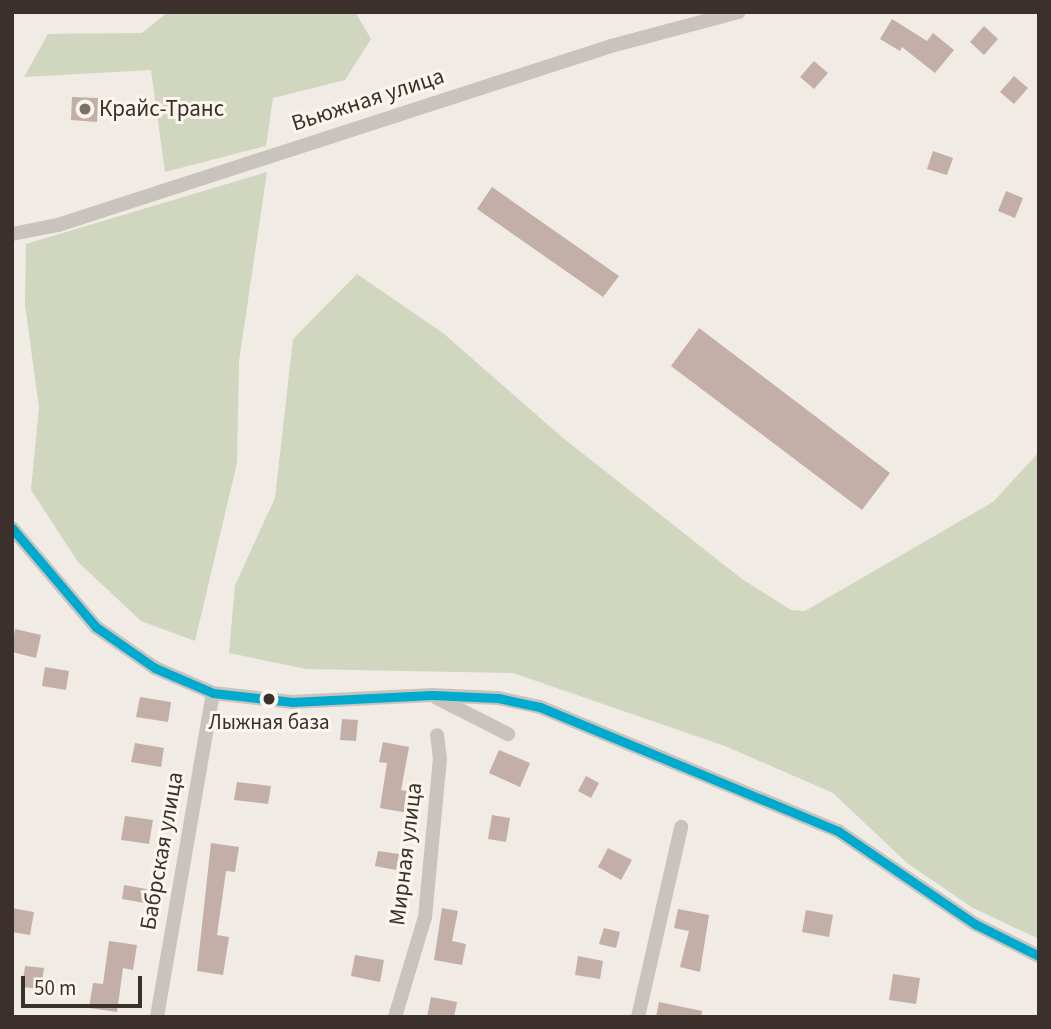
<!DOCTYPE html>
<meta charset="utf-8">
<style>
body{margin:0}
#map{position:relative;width:1051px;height:1029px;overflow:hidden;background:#f0ebe5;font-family:"Source Sans 3",sans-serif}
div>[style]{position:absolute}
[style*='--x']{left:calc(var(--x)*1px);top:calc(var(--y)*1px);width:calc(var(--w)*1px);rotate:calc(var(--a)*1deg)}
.green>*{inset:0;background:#d1d6bf}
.building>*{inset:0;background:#c3afa7}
.street>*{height:14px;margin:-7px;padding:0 7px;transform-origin:7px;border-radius:7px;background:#c9c3be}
.bus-1>*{height:9px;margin:-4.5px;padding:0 4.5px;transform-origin:4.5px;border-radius:4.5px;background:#00a9ce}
.dots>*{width:19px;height:19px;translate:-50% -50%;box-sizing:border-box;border:4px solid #fbf5ee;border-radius:50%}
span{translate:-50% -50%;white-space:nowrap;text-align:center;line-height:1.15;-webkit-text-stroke:6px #fbf5ee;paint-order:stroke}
.bus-label{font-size:21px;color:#3b302b}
.street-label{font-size:23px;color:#3b302b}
.poi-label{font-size:23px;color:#3b302b}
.left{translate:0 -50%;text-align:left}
.frame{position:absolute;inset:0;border:14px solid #3b302b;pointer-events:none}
.scale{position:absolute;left:21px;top:976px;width:121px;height:32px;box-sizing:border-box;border:4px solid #3b302b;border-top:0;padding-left:9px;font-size:21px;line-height:24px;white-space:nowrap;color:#3b302b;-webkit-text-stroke:5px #fbf5ee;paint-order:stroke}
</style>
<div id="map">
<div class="green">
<div style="clip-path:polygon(168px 12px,355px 12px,371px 39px,345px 80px,273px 98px,266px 146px,165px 172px,151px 70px,24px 77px,48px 34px,142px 33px)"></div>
<div style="clip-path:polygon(267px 172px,239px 361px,237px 463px,195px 641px,141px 621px,78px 562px,31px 490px,39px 407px,25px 305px,26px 244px)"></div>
<div style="clip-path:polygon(357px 274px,443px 333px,563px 438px,742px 579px,791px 610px,805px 611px,993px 502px,1039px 452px,1039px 939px,973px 908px,907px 863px,833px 793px,725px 746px,513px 673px,306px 669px,229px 653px,235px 585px,275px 498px,293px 339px)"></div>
</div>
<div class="building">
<div style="clip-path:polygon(892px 19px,927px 41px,933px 33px,954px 50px,935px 73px,902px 47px,900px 51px,880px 39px)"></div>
<div style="clip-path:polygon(984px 26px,998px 39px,984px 55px,970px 42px)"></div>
<div style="clip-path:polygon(814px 61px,828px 73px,814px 89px,800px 77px)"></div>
<div style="clip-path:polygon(1014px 76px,1028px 88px,1014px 104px,1000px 92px)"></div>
<div style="clip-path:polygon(72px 97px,98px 98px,97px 122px,71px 120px)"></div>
<div style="clip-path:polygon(933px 151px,953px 158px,947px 175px,927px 169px)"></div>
<div style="clip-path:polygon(492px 187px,619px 276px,603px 297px,477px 209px)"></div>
<div style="clip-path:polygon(1006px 191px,1023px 198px,1015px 218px,998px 211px)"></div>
<div style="clip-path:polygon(699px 328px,890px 473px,862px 510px,671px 366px)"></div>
<div style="clip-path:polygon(15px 629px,41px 635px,36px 658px,12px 652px)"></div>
<div style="clip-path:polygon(45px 667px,69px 671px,66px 690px,42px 686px)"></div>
<div style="clip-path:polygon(140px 697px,171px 702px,168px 722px,136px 717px)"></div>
<div style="clip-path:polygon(342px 719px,358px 720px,356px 741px,340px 740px)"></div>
<div style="clip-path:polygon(383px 742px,409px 747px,401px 790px,412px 792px,408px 813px,380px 808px,387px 763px,379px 762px)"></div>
<div style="clip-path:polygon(135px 743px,164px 748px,161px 767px,131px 762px)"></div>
<div style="clip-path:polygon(499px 750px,530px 763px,520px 787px,489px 773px)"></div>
<div style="clip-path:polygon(586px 776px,599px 783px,591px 798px,578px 791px)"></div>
<div style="clip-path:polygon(237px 782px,271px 786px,268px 804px,234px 800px)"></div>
<div style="clip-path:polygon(492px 815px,510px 818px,506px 842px,488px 839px)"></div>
<div style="clip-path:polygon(125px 816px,153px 820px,149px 844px,121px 840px)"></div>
<div style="clip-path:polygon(211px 843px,239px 847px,235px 872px,226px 871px,217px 935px,229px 937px,223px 975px,197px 971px)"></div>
<div style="clip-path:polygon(608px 848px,632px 860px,621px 880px,598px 867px)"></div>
<div style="clip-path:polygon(378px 851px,399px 854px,396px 870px,375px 866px)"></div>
<div style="clip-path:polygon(124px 885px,152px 890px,150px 904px,122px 899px)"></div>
<div style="clip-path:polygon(12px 908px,34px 912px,30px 935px,12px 932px)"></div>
<div style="clip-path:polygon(442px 908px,458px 911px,452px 941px,466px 944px,462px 965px,434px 960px)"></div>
<div style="clip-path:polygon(678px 909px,709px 915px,700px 972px,680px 967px,689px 931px,674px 928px)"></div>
<div style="clip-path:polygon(806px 910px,833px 915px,829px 937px,802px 932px)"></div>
<div style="clip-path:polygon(604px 928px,620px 932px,616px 948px,599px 944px)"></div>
<div style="clip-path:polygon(109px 941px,137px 945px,133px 970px,123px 968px,117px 1012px,89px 1008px,93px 983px,103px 984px)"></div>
<div style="clip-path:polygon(355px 955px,384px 960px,380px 982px,351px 976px)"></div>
<div style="clip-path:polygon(578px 956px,603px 961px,600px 979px,575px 975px)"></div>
<div style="clip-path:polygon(25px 966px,44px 968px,41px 989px,22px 987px)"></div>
<div style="clip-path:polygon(893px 974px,920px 978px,916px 1004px,889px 1000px)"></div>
<div style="clip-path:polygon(431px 997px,457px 1002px,454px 1017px,427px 1017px)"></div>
<div style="clip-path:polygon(659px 1002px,702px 1011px,701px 1017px,656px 1017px)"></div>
</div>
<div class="street">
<div style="--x:12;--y:234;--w:47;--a:-11.1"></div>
<div style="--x:58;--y:225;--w:581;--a:-17.94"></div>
<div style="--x:611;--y:46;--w:132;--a:-14.9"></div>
<div style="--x:12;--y:528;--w:130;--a:49.7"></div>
<div style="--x:96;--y:627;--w:72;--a:34.8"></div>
<div style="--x:155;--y:668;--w:63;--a:23.3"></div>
<div style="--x:213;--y:693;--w:80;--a:6.5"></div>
<div style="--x:292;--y:702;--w:140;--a:-2.9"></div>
<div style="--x:432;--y:695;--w:66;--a:2.6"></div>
<div style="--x:498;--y:698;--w:43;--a:12.1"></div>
<div style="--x:540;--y:707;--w:323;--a:22.6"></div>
<div style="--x:838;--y:831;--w:166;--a:34.2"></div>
<div style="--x:975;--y:924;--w:72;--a:26.6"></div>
<div style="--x:437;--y:698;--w:80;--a:26.9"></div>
<div style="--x:157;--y:1017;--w:329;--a:-80.2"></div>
<div style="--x:395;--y:1017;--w:104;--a:-73.3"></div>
<div style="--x:425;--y:917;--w:159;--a:-84.6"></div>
<div style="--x:440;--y:759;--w:24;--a:-97"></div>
<div style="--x:638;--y:1017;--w:195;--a:-77.2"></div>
</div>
<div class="bus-1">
<div style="--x:12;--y:528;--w:130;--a:49.7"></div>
<div style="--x:96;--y:627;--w:72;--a:34.8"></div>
<div style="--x:155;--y:668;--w:63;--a:23.3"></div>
<div style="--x:213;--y:693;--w:80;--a:6.5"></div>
<div style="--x:292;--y:702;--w:140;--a:-2.9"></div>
<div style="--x:432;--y:695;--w:66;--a:2.6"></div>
<div style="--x:498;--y:698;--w:43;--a:12.1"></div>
<div style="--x:540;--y:707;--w:323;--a:22.6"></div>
<div style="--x:838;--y:831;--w:166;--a:34.2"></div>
<div style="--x:975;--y:924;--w:72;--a:26.6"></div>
</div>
<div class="dots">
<div style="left:85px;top:109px;background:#7a716c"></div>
<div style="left:269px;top:699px;background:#3b302b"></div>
</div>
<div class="bus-label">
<span style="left:269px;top:722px">Лыжная база</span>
</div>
<div class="street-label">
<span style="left:368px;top:100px;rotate:-18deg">Вьюжная улица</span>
<span style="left:162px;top:851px;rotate:-80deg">Бабрская улица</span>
<span style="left:406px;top:854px;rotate:-83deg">Мирная улица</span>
</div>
<div class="poi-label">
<span class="left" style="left:99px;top:109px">Крайс-Транс</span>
</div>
<div class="frame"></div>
<div class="scale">50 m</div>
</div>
